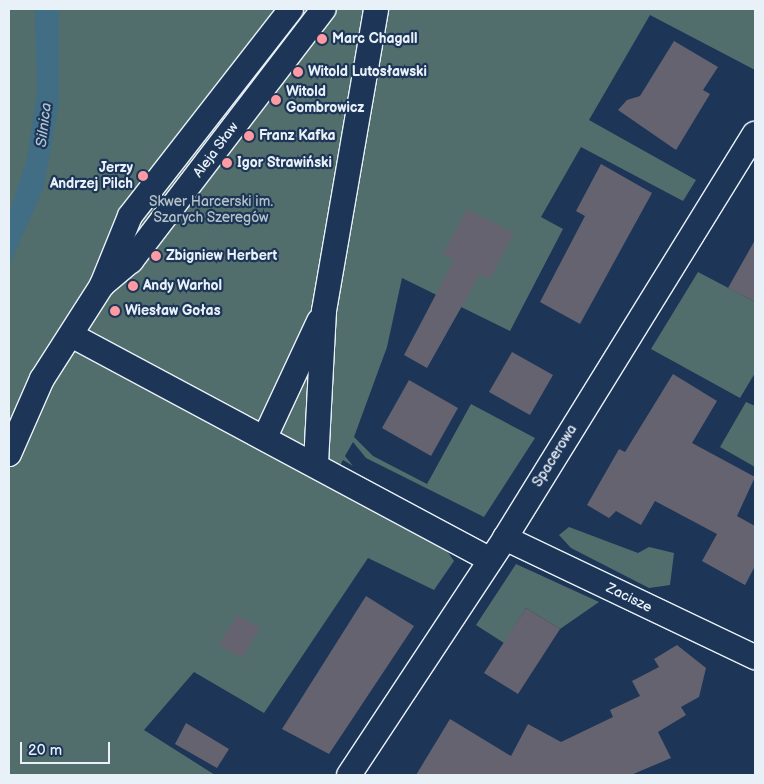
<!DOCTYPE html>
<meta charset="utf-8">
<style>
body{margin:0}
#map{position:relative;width:764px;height:784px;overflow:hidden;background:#1d3557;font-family:"Balsamiq Sans",sans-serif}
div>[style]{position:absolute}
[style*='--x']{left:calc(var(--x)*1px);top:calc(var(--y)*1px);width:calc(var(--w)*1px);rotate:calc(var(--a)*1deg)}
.green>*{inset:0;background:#526e6c}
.water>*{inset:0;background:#416d85}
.building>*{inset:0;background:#666370}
.roads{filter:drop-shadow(1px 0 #e8f1f8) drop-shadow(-1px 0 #e8f1f8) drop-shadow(0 1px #e8f1f8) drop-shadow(0 -1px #e8f1f8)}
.street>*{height:24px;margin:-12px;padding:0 12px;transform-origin:12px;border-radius:12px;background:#1d3557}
.dots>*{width:14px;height:14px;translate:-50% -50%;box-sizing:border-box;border:2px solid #1d3557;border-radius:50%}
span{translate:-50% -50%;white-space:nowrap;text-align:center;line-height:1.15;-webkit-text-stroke:4.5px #1d3557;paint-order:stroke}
.poi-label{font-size:14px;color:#e8f1f8;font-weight:700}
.left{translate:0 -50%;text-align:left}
.right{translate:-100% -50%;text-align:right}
.street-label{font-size:14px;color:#e8f1f8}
.park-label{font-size:14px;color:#b4c3c7}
.water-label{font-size:15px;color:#aec3d0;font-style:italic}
.frame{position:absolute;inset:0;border:10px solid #e8f1f8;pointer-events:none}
.scale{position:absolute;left:20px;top:742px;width:90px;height:22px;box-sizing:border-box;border:2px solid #e8f1f8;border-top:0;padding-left:6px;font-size:15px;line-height:18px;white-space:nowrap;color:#e8f1f8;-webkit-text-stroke:4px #1d3557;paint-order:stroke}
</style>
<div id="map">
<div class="green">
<div style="clip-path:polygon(9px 9px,755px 9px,755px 70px,650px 15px,589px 120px,696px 180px,683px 201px,581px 147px,541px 217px,563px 229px,510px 331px,402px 278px,387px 347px,354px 437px,373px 456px,427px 484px,471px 404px,535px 438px,484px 517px,366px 458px,353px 442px,345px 456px,353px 466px,343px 460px,330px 485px,445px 548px,454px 561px,434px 590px,368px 558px,264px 713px,194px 672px,144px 730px,215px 775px,9px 775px)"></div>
<div style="clip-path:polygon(698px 272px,755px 302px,755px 373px,740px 398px,651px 349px)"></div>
<div style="clip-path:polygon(746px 402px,755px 406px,755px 467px,720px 447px)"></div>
<div style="clip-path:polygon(569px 527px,638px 553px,649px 547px,674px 553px,670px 585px,649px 588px,571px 548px,559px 535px)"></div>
<div style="clip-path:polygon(516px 564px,599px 602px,560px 629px,526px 608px,504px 643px,476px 625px)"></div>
</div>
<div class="water">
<div style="clip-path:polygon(35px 9px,59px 9px,59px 103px,44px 187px,9px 266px,9px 214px,27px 159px,37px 92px)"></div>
</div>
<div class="building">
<div style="clip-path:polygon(674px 41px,718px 67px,703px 90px,710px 94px,676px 150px,618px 110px,627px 100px,640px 96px)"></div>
<div style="clip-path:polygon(601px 164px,652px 193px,580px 324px,540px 302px,585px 216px,576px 211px)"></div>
<div style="clip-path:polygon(467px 209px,514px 233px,490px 279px,480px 274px,427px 368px,404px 355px,454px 260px,443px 254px)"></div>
<div style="clip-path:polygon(755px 240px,755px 302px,728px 288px)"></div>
<div style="clip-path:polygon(512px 352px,553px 375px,530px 415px,489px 392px)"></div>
<div style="clip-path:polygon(673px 374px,717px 401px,692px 443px,755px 477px,737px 516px,755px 526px,755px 566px,745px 585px,702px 561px,717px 534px,655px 501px,641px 525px,616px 511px,609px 518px,587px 505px,619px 449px,625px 452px)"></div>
<div style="clip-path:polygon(409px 380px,458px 408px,431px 456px,382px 428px)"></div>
<div style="clip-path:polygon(366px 596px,414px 626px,329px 754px,282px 729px)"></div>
<div style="clip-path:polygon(526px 608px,560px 629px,518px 694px,484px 673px)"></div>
<div style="clip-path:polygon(237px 615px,260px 628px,242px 658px,219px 645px)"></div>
<div style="clip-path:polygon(677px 645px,706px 668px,699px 697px,681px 707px,686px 715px,658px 732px,671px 758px,631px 775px,416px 775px,450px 719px,511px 756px,528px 724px,561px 742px,613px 717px,610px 710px,640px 696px,632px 681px,659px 667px,654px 659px)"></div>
<div style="clip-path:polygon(186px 723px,229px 749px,217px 768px,175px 744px)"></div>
</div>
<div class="roads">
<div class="street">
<div style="--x:102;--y:285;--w:38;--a:-40"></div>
<div style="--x:131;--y:261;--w:317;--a:-52.6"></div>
<div style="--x:71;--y:335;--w:476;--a:28.2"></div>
<div style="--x:265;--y:437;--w:128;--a:-65"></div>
<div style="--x:9;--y:454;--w:82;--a:-66.3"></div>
<div style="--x:42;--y:379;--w:112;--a:-57.4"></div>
<div style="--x:102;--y:285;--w:74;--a:-67.9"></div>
<div style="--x:130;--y:216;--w:262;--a:-52.1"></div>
<div style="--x:316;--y:463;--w:152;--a:-87"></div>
<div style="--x:324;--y:311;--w:306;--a:-80.2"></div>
<div style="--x:505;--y:538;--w:277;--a:25.5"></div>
<div style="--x:349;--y:775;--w:284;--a:-56.6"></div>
<div style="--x:505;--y:538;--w:475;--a:-58.3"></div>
</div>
</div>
<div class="dots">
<div style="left:322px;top:39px;background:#ff9aa2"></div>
<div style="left:298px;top:72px;background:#ff9aa2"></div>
<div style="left:276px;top:100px;background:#ff9aa2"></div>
<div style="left:249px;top:136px;background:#ff9aa2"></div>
<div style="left:227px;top:163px;background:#ff9aa2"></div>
<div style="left:143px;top:176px;background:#ff9aa2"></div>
<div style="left:156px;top:256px;background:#ff9aa2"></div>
<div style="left:133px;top:286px;background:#ff9aa2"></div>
<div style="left:115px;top:311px;background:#ff9aa2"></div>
</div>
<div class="poi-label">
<span class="left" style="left:332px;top:39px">Marc Chagall</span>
<span class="left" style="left:308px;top:72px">Witold Lutosławski</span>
<span class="left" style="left:286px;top:100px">Witold<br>Gombrowicz</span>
<span class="left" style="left:259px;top:136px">Franz Kafka</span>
<span class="left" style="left:237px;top:163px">Igor Strawiński</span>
<span class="right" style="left:133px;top:176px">Jerzy<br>Andrzej Pilch</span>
<span class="left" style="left:166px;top:256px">Zbigniew Herbert</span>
<span class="left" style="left:143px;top:286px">Andy Warhol</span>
<span class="left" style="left:125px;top:311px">Wiesław Gołas</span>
</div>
<div class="street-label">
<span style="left:216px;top:150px;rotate:-53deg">Aleja Sław</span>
<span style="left:555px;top:456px;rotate:-58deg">Spacerowa</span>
<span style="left:629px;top:598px;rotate:26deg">Zacisze</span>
</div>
<div class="park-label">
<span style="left:211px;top:210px">Skwer Harcerski im.<br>Szarych Szeregów</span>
</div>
<div class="water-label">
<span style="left:44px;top:125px;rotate:-83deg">Silnica</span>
</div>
<div class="frame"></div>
<div class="scale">20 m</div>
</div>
